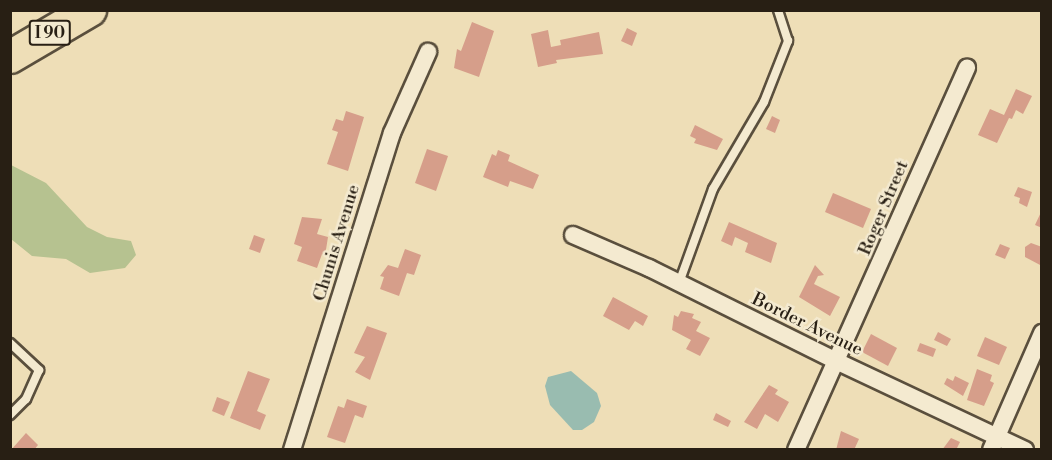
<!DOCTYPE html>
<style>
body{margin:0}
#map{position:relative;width:1052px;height:460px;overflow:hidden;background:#eedeb7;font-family:"Libre Bodoni",serif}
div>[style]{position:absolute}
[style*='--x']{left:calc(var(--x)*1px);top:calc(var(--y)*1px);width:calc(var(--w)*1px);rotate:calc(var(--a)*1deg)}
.green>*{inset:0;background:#b6c290}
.water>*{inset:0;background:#99bcb0}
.building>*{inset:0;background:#d69e8a}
.roads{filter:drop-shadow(2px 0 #5a4f3d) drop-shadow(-2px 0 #5a4f3d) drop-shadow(0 2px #5a4f3d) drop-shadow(0 -2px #5a4f3d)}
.service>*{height:8px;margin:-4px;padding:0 4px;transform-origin:4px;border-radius:4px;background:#f4ead0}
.minor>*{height:16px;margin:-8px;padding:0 8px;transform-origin:8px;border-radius:8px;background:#f4ead0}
.motorway>*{height:32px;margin:-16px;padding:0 16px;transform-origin:16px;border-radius:16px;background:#eedeb7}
span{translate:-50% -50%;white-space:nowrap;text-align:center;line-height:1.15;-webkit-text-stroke:5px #f4ead0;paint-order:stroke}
.shield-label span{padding:2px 4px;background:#f4ead0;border:2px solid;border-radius:4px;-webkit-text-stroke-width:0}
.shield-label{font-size:16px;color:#281f14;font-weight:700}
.street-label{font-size:18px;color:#281f14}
.frame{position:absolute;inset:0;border:12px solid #281f14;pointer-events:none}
</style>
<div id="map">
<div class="green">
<div style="clip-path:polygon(11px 165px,46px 183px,87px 227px,107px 237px,131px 241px,136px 255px,125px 268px,90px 273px,66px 259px,32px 256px,11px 239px)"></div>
</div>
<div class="water">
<div style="clip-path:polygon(571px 371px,597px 393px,601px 406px,594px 422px,582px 430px,573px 430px,550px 405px,545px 386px,548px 377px)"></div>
</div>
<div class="building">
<div style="clip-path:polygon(472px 22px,494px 31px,479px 77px,454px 68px,457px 49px,461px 51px)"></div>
<div style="clip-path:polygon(627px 28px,637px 33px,632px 46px,621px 41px)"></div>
<div style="clip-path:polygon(548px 30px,551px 47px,561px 45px,560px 40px,599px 32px,603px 54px,556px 60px,557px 63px,538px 67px,531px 34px)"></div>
<div style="clip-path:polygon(1016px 89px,1032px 96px,1023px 114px,1016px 110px,1012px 119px,1009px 118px,997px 143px,978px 135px,990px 109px,1004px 115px)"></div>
<div style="clip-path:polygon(346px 111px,364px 117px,348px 171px,327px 164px,338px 132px,332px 130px,336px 119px,343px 121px)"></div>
<div style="clip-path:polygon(772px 116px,780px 120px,775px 133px,766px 129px)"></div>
<div style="clip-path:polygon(695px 125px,723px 139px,717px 150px,694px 143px,696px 139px,690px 136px)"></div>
<div style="clip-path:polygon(427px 149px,448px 156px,436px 191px,415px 183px)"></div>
<div style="clip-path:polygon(498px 150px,510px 155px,508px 161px,539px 175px,533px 189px,510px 181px,508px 187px,483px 177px,492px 154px,496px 156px)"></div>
<div style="clip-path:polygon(1018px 187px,1032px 192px,1027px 207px,1019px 203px,1020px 198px,1014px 196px)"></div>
<div style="clip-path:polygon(833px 193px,871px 209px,863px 228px,825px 212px)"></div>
<div style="clip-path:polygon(1042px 210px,1042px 228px,1035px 225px)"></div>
<div style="clip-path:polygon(302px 217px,322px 219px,317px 234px,328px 237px,325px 256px,322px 254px,317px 268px,297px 261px,302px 247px,294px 244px)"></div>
<div style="clip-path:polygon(729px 222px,777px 243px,771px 263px,745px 252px,748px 243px,735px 237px,732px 246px,721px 241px)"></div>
<div style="clip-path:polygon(254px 235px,265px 239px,260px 253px,249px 249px)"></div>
<div style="clip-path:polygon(1031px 243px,1042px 247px,1042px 266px,1025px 257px,1025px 247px)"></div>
<div style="clip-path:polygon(1000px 244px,1010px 248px,1005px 259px,995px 255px)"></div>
<div style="clip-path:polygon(405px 249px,421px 255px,414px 275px,407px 273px,399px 296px,380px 289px,384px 277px,380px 276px,388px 265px,398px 268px)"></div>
<div style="clip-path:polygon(815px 265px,824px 275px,818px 276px,814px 284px,840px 297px,830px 316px,799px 297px)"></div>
<div style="clip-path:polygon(613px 297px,648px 316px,643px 326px,635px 321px,629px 330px,603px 316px)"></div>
<div style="clip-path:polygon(681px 311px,694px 314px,692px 318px,701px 322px,696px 331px,710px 338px,700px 356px,686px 349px,691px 340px,672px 330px,674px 315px,678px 317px)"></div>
<div style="clip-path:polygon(367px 326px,387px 333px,370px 380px,355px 372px,365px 357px,354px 353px)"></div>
<div style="clip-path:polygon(938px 332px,951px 339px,947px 346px,934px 340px)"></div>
<div style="clip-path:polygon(871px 334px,897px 348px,888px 366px,862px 352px)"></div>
<div style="clip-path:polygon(985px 337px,1007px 347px,999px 365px,977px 356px)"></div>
<div style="clip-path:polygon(920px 343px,936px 349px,933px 357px,917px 351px)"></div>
<div style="clip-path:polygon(977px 369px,992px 375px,990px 381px,994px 383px,984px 406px,967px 400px)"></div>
<div style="clip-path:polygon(248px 371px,270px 379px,257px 411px,266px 415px,260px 430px,230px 418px)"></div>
<div style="clip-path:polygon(955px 376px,969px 383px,963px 396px,944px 384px,947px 378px,953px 381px)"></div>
<div style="clip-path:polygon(769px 385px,778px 390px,775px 394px,789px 402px,778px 422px,765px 414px,757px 429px,744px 422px)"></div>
<div style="clip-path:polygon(217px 397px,230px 402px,224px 416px,212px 411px)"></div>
<div style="clip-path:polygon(347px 399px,367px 406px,363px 418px,355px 415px,345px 443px,327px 437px,338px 406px,344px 408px)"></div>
<div style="clip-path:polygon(716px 413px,731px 421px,728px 427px,713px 420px)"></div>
<div style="clip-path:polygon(841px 431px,859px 439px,854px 450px,836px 450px)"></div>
<div style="clip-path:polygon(26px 433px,38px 445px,34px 450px,11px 450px)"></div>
<div style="clip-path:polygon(951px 438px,960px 442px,956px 450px,942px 450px)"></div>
</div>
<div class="roads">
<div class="service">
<div style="--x:679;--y:283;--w:100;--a:-70.1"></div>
<div style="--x:713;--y:189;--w:101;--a:-59.6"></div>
<div style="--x:764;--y:102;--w:66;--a:-68.5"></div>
<div style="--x:788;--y:41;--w:33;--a:-108"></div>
<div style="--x:10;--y:343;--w:40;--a:43"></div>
<div style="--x:39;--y:370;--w:32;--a:114"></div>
<div style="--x:26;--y:399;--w:23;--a:135"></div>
</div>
<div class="minor">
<div style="--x:573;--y:235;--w:83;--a:23.5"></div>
<div style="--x:649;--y:268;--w:209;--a:26.4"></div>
<div style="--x:836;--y:361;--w:209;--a:25.2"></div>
<div style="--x:292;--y:450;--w:332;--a:-72.5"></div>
<div style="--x:392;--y:133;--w:89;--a:-66"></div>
<div style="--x:796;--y:450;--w:419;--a:-65.9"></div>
<div style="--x:991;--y:450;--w:128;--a:-66.4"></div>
</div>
<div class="motorway">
<div style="--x:10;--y:57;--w:93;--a:-30.4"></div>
</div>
</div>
<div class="shield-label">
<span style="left:50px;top:33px">I 90</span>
</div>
<div class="street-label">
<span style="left:884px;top:208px;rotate:-67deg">Roger Street</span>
<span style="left:337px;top:243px;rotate:-73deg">Chunis Avenue</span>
<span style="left:807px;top:325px;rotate:26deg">Border Avenue</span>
</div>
<div class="frame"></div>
</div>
